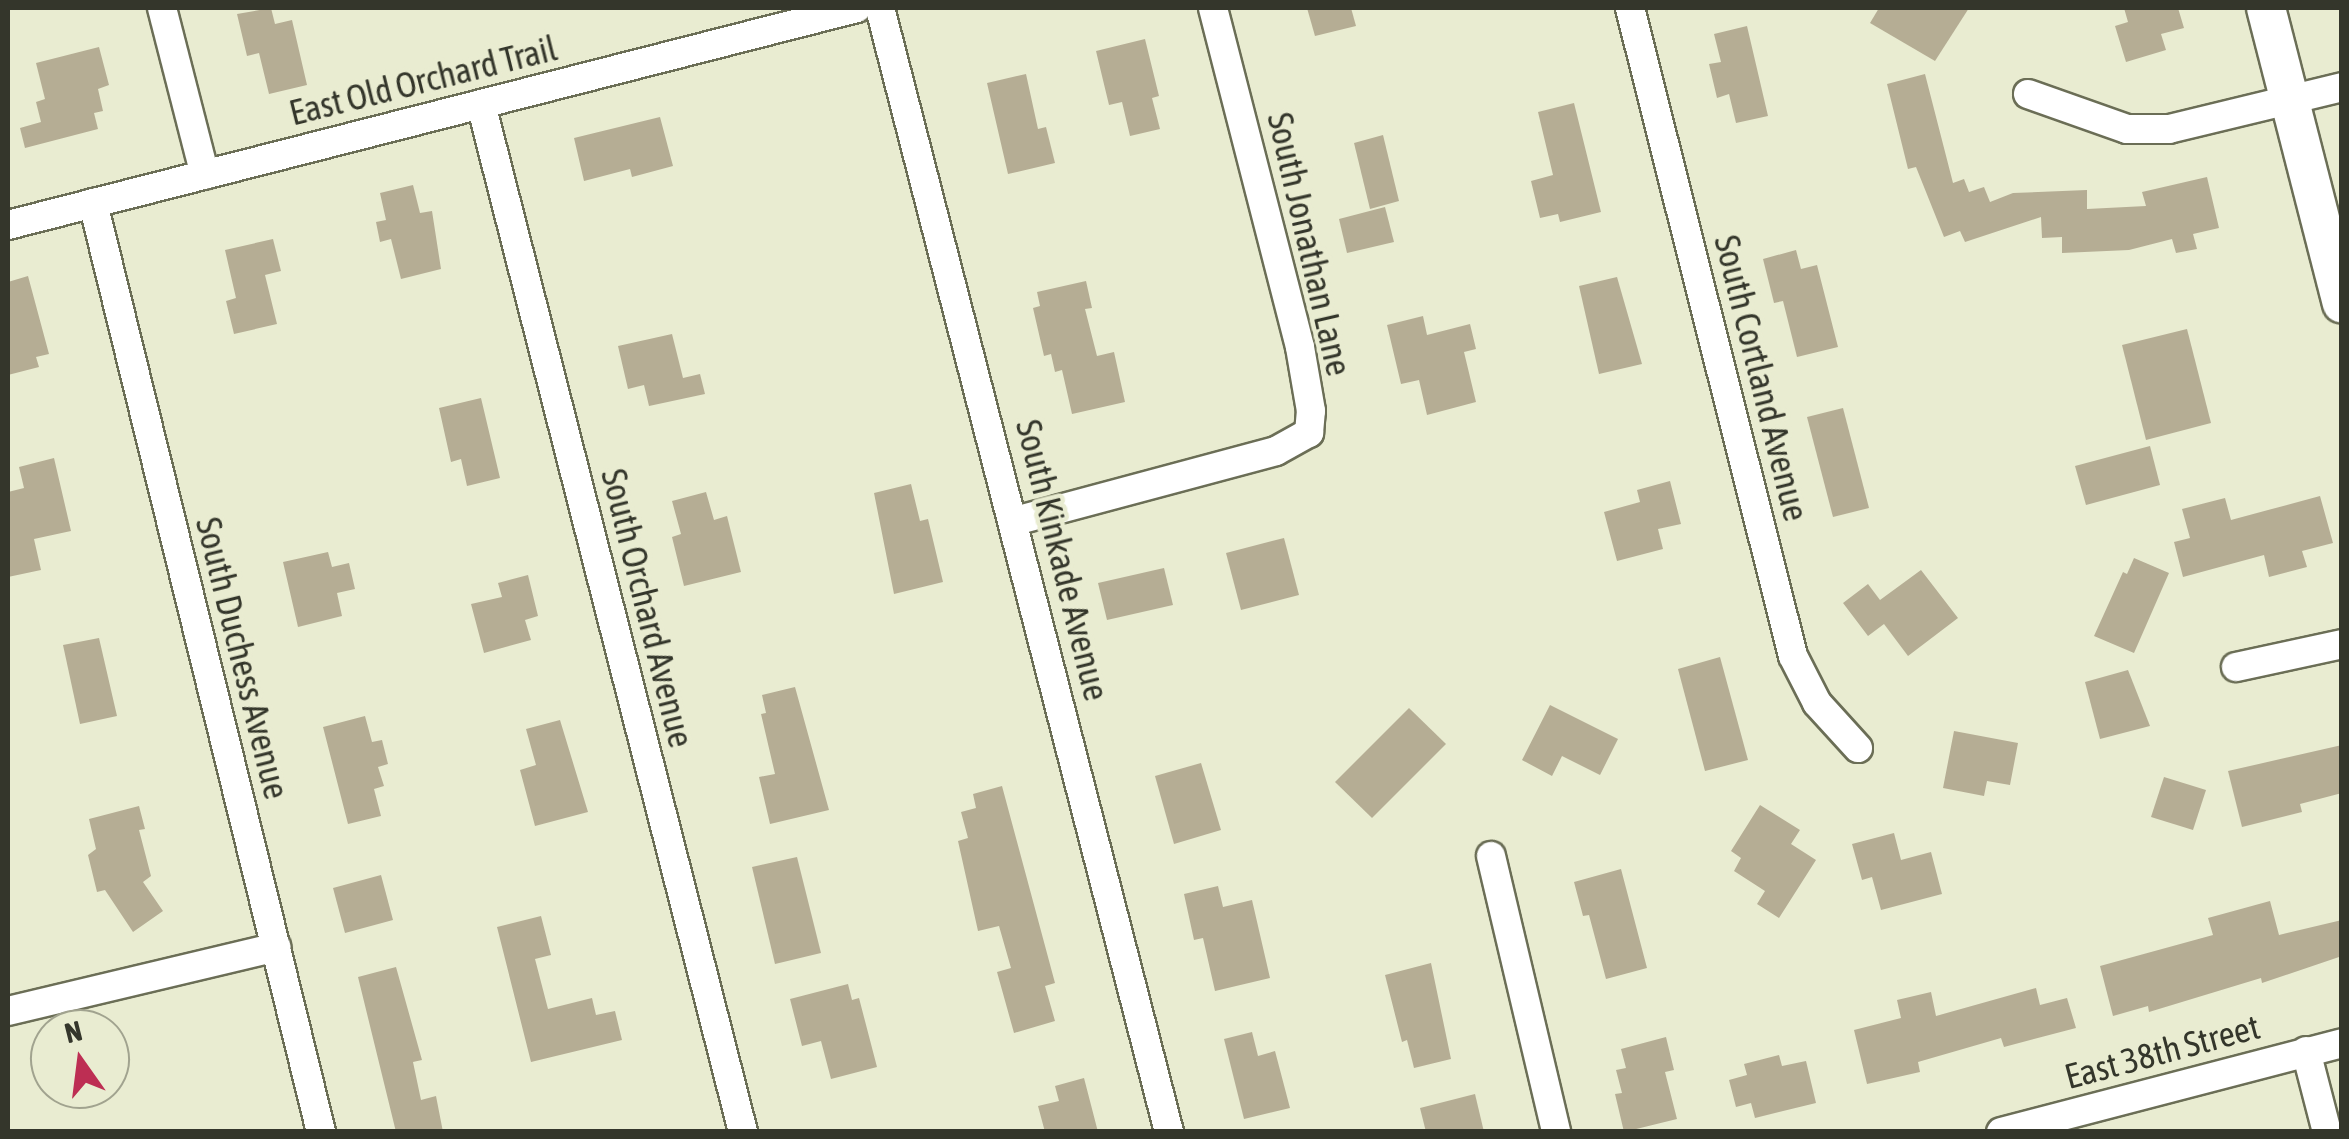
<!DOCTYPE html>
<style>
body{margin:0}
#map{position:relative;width:2349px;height:1139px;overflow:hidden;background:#e9ecd1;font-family:"Asap Condensed",sans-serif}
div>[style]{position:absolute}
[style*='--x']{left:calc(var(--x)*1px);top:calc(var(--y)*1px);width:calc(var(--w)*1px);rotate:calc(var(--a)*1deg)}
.building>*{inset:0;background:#b5ad94}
.roads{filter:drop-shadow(2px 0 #6b6e56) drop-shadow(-2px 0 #6b6e56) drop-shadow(0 2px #6b6e56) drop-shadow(0 -2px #6b6e56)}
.street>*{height:28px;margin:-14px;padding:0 14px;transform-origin:14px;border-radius:14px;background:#fff}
.secondary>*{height:38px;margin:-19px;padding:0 19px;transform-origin:19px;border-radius:19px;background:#fff}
span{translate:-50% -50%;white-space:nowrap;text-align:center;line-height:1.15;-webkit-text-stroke:9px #e9ecd1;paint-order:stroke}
.street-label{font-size:35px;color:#34362b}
.frame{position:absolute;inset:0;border:10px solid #34362b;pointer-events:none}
.north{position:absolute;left:30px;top:1009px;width:100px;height:100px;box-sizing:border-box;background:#e9ecd1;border:2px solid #a1a38f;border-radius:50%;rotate:346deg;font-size:28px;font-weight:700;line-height:40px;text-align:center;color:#34362b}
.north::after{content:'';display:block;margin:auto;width:35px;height:45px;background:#bd2e53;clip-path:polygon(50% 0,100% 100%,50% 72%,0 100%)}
</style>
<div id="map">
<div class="building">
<div style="clip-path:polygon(271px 8px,275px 24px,292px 20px,307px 85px,269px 94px,259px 53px,247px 56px,237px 14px)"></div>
<div style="clip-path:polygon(1307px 8px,1351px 8px,1356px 26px,1315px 36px)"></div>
<div style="clip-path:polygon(1879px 8px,1969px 8px,1935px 61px,1870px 23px)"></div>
<div style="clip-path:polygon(2124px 8px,2178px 8px,2184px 28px,2161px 34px,2166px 50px,2126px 62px,2115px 26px,2128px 22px)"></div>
<div style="clip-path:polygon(1747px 26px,1768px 116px,1736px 123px,1729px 94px,1717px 98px,1709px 64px,1721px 62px,1714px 34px)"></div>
<div style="clip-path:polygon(1145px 39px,1159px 96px,1152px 98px,1160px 129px,1130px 136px,1122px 102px,1109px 105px,1096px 51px)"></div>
<div style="clip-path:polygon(99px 47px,109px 85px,98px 89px,103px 111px,94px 113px,98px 129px,25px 148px,20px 128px,41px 122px,36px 102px,45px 99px,36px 63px)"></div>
<div style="clip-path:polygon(1026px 74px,1038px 129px,1046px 127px,1055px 163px,1008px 174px,987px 83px)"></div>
<div style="clip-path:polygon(1925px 74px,1953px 183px,1964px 179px,1969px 192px,1984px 187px,1990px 202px,2013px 193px,2087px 190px,2087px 209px,2146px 206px,2142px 192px,2207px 177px,2219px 228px,2193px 234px,2197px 249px,2176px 253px,2172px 239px,2129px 250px,2062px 253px,2062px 237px,2042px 238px,2041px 217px,1965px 242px,1960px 231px,1944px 237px,1916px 167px,1908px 169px,1887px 84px)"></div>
<div style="clip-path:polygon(1574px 103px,1601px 212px,1560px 222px,1558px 214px,1540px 218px,1531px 181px,1553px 175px,1538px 112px)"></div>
<div style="clip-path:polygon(660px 117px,673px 166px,632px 177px,630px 169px,584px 181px,574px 138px)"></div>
<div style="clip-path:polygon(1383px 135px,1399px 201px,1370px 209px,1354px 143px)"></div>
<div style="clip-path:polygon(413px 185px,420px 213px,432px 211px,441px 269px,401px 279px,391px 239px,380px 242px,376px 222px,386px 220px,380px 193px)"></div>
<div style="clip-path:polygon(1385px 207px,1394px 242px,1347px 253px,1339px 219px)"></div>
<div style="clip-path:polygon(273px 239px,281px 271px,265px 275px,277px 324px,234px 334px,226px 301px,236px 298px,225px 250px)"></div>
<div style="clip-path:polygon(1796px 250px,1801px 269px,1817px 265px,1838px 347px,1797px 357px,1783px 301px,1774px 303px,1763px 259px)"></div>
<div style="clip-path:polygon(28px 276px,49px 354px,36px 357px,39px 367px,8px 375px,8px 282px)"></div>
<div style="clip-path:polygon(1617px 277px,1642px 364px,1599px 374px,1579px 286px)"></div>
<div style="clip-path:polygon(1086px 281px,1092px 308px,1085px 309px,1097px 356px,1114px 352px,1125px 402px,1072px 414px,1062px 370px,1055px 372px,1051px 354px,1044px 356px,1033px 308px,1040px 306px,1037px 292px)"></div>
<div style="clip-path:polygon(1423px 316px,1427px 335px,1470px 324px,1476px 349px,1464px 352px,1476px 402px,1427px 415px,1419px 380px,1401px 384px,1387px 325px)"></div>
<div style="clip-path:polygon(2187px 329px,2211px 423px,2146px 440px,2122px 345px)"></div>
<div style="clip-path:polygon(672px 334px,683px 378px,700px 374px,705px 394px,649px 406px,644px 385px,628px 389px,618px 346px)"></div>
<div style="clip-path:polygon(481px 398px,500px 478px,467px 486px,461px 459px,451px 462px,439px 408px)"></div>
<div style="clip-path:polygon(1843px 408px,1869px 508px,1833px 517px,1807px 417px)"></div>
<div style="clip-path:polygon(2150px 446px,2160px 485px,2086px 505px,2075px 466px)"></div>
<div style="clip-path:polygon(54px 458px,71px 531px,34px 539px,41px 570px,8px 577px,8px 492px,24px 488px,19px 467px)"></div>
<div style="clip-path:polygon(1670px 481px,1681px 524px,1658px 529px,1663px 549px,1617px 561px,1604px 512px,1640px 502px,1637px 490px)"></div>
<div style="clip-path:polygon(911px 484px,920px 521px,928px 519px,943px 582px,894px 594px,874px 493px)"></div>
<div style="clip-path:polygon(706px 492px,714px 520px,727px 516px,741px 572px,684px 586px,672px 537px,681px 534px,672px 501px)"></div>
<div style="clip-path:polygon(2320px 496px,2333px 543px,2302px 551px,2307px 567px,2269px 577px,2264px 555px,2183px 577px,2174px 542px,2190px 538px,2182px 509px,2225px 498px,2231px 520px)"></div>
<div style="clip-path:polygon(1284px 538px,1299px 595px,1241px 610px,1226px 553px)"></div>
<div style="clip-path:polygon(328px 552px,332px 567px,349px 563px,355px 589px,337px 593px,342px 616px,298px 627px,283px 562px)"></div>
<div style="clip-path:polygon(2134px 558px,2169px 573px,2134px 653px,2094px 636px,2123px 572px,2127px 574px)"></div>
<div style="clip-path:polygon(1164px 568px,1173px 605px,1107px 620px,1098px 583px)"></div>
<div style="clip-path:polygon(1921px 570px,1958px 618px,1908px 656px,1884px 624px,1868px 636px,1843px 603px,1868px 584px,1880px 600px)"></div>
<div style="clip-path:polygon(528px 575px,538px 616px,525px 620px,531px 640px,484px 653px,471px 604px,502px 597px,498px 583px)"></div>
<div style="clip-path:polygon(99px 638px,117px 716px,80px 724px,63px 645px)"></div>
<div style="clip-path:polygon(1720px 657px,1748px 760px,1705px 771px,1678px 669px)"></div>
<div style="clip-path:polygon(2128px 670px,2150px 726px,2100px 739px,2085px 682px)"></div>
<div style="clip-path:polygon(795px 687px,829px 810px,770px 824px,759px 777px,775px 774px,761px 714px,766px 713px,762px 695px)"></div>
<div style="clip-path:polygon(1550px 705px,1618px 739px,1600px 775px,1562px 756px,1552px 776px,1522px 760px)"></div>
<div style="clip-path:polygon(1409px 708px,1446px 744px,1372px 818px,1335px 782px)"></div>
<div style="clip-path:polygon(365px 716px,372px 742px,382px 740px,388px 764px,378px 767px,384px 786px,374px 789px,381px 816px,348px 824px,323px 727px)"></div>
<div style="clip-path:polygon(560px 720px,588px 812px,535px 826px,520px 770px,536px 765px,526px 729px)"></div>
<div style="clip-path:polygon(1954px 731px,2018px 743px,2010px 785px,1987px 781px,1984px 796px,1943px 788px)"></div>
<div style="clip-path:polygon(2342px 745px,2342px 793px,2300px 804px,2302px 812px,2242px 827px,2228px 771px)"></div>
<div style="clip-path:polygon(1201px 763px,1221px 830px,1174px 844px,1155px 776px)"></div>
<div style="clip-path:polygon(2164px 777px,2206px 790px,2193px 830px,2151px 817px)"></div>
<div style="clip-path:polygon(1002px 786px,1055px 983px,1045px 986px,1055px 1021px,1014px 1033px,997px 972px,1011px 968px,999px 926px,978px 931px,958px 841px,968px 838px,961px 812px,976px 808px,973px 794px)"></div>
<div style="clip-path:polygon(1760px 805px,1800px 830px,1791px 844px,1816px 860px,1779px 918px,1757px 904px,1765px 891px,1734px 871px,1741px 858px,1731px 851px)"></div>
<div style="clip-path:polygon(139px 806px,145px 829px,139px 830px,151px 876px,143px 882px,163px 911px,133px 932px,105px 890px,97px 892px,88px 855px,96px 849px,89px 819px)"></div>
<div style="clip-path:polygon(1894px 833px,1901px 860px,1931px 852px,1942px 894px,1881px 910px,1872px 877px,1862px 880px,1852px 844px)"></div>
<div style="clip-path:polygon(797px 857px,821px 953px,775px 964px,752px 867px)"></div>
<div style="clip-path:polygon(1621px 869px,1647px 968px,1606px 979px,1589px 915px,1583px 916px,1574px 882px)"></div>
<div style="clip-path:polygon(381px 875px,393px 920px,345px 933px,333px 888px)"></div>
<div style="clip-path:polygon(1218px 886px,1223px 907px,1252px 900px,1270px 978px,1215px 991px,1203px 938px,1194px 940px,1184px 894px)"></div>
<div style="clip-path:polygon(2270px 901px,2279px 935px,2342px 920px,2342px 956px,2262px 983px,2261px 978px,2149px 1012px,2148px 1006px,2113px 1016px,2100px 966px,2213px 935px,2208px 918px)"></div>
<div style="clip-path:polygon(541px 916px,551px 955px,535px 959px,548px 1009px,592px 998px,596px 1015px,615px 1011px,622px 1040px,531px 1062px,497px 927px)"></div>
<div style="clip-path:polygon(1431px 963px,1451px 1059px,1414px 1068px,1407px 1040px,1402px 1042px,1385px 975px)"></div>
<div style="clip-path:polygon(396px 967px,422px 1060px,413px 1062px,421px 1100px,436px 1096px,443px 1132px,396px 1132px,358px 977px)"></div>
<div style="clip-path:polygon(848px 984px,852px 1000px,859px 998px,877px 1067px,831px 1079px,821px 1041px,802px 1046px,790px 999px)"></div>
<div style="clip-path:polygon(2036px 988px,2040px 1005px,2067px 998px,2076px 1028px,2004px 1047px,2001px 1038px,1918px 1062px,1920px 1072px,1867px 1084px,1854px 1030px,1901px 1018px,1897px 1000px,1931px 992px,1936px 1016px)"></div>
<div style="clip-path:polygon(1252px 1032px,1258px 1056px,1275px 1051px,1290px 1108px,1244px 1119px,1224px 1039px)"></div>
<div style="clip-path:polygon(1666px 1037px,1674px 1070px,1665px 1072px,1677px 1119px,1624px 1132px,1615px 1094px,1622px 1093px,1616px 1070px,1626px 1068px,1621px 1049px)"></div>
<div style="clip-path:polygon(1779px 1055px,1782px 1066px,1806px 1061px,1816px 1103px,1755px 1118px,1751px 1103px,1736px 1107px,1729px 1080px,1747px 1075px,1744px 1064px)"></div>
<div style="clip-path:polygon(1084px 1078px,1098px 1132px,1045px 1132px,1038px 1106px,1059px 1101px,1055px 1086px)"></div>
<div style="clip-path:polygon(1475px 1094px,1484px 1132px,1426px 1132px,1420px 1108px)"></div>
</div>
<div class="roads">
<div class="street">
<div style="--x:162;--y:8;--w:172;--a:75.6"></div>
<div style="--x:880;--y:8;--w:1161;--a:75.58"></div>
<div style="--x:1630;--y:8;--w:668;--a:75.88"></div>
<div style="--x:1793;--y:656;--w:53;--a:62.9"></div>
<div style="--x:1817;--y:703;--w:61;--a:47.7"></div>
<div style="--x:2028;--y:94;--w:105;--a:19.5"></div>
<div style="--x:2127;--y:129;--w:42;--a:0"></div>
<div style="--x:2169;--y:129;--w:178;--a:-13.6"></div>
<div style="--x:481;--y:104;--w:1061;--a:75.7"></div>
<div style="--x:93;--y:203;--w:957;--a:76.21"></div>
<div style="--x:8;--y:225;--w:876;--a:-14.34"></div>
<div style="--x:1015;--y:521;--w:270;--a:-15"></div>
<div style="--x:1276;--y:451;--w:38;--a:-29"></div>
<div style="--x:1309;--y:433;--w:22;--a:-85"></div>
<div style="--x:1311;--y:411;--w:65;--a:-99.8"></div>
<div style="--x:1300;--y:347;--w:350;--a:-104.4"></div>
<div style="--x:2236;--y:667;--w:108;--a:-12.2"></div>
<div style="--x:1491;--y:856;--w:284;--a:76.7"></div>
<div style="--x:8;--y:1011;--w:276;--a:-13.4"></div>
<div style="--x:2306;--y:1051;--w:84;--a:75.5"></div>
<div style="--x:2001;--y:1132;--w:352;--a:-14.6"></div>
</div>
<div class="secondary">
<div style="--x:2266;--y:8;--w:305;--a:75.6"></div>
</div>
</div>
<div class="street-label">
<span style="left:423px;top:80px;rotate:-14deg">East Old Orchard Trail</span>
<span style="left:1310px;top:244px;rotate:77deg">South Jonathan Lane</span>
<span style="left:1762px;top:378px;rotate:76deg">South Cortland Avenue</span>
<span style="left:1063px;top:560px;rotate:76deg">South Kinkade Avenue</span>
<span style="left:648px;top:608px;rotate:76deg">South Orchard Avenue</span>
<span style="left:243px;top:658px;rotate:76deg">South Duchess Avenue</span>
<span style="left:2162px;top:1051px;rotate:-15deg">East 38th Street</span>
</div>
<div class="frame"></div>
<div class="north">N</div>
</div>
